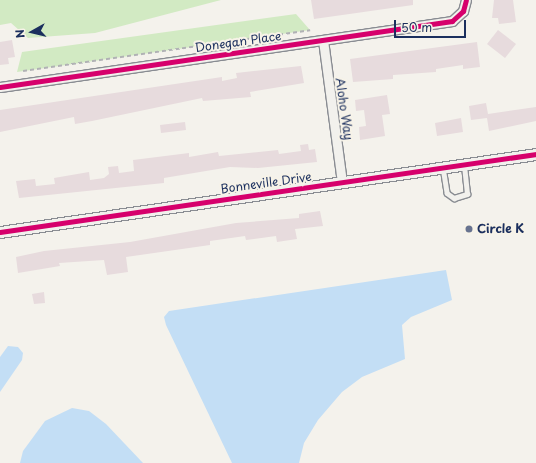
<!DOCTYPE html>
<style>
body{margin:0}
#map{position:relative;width:536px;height:463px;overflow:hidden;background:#f4f2ec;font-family:"Playpen Sans",sans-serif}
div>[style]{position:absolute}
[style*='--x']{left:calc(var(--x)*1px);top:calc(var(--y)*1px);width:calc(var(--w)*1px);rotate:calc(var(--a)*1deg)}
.green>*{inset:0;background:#d2eac3}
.water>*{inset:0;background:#c3def5}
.building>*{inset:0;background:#e7dbdd}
.path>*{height:1.5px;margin-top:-0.75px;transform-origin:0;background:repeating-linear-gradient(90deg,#b1b2b5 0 4px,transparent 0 7px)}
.roads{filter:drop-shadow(1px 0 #898c92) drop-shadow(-1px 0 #898c92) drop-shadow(0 1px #898c92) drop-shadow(0 -1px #898c92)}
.service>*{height:4.5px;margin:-2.25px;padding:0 2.25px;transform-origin:2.25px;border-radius:2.25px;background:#f2f1ed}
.minor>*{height:9px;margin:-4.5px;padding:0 4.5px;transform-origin:4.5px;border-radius:4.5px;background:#f2f1ed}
.tertiary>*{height:11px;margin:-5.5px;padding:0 5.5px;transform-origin:5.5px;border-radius:5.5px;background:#f2f1ed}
.cycleway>*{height:5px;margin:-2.5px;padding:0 2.5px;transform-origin:2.5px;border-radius:2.5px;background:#d6006c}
.dots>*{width:11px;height:11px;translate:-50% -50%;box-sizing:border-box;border:2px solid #f7f3e8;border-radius:50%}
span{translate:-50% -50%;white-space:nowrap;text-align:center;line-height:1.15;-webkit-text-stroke:4px #f7f3e8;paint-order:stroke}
.street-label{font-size:12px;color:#1b2f5e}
.poi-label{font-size:12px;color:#1b2f5e;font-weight:700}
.left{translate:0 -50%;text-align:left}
.north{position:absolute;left:12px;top:12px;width:40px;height:40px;-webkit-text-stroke:3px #f7f3e8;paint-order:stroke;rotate:262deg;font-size:11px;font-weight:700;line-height:16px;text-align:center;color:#1b2f5e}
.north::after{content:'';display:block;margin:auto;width:14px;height:18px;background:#1b2f5e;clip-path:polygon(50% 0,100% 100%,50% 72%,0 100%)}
.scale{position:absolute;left:394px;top:20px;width:72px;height:18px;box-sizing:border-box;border:2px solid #1b2f5e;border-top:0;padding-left:5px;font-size:12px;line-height:14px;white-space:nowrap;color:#1b2f5e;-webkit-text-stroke:3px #f7f3e8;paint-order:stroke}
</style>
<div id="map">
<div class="green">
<div style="clip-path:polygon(0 0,221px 0,95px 33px,28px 38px,11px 23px,0 25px)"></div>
<div style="clip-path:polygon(296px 14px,310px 30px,17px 72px,22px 52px)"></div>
</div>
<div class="water">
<div style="clip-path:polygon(446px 270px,452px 300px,411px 317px,402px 325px,405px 359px,362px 377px,342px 392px,318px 420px,304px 443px,299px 463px,232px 463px,166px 325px,164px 317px,169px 311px)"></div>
<div style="clip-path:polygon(8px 346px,18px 347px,23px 353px,22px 360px,0 392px,0 357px)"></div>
<div style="clip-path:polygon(72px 408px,89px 411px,106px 424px,143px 463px,20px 463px,23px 451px,45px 421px)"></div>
</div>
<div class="building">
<div style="clip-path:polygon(311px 0,413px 0,413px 5px,314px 19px)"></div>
<div style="clip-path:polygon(494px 0,513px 0,516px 22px,499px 24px,498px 18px,492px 18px)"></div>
<div style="clip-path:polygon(498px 30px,516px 44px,505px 58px,487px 44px)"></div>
<div style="clip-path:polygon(12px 40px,15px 57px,8px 58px,9px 64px,0 65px,0 42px)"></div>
<div style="clip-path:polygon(477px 42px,480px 67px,463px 69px,463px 65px,436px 69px,436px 72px,393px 75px,393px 79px,353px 82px,350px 59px)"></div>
<div style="clip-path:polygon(301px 66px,304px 83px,250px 92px,251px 97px,203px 101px,202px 98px,92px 121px,75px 124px,74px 117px,0 132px,0 110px,222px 77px,222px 81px,237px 78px,236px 73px)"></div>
<div style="clip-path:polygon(387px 95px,390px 114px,382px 115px,385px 136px,360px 140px,359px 127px,366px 126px,364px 110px,356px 111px,355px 100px)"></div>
<div style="clip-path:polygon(486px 103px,488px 114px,536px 107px,536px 121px,489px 131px,487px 118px,471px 120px,469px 106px)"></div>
<div style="clip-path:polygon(461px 118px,463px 132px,437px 136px,435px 123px)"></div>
<div style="clip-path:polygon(185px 122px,186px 130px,161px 133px,160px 125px)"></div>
<div style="clip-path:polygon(308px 144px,309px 150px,315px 149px,317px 162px,258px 168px,230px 167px,164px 178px,164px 183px,19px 198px,16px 181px,35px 179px,36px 186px,55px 184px,54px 178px,89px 172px,90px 180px,104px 178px,109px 174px,108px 167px,118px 166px,119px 173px,134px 171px,133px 160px,189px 153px,189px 157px,218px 152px,219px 156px,278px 150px,279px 154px,301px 151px,300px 145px)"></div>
<div style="clip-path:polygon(320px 211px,323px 226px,295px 229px,297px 239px,277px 242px,276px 236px,246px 240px,245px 236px,210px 241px,210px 245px,126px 257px,128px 272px,107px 275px,104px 260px,59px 263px,60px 266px,18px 273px,16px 257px,44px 251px,130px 242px,236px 223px,299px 218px,299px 214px)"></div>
<div style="clip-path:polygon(44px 292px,45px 303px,34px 304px,32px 294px)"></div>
</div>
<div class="path">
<div style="--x:23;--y:71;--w:290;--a:-8.1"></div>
</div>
<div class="roads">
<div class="service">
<div style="--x:443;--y:167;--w:26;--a:81"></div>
<div style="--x:447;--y:193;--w:9;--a:36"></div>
<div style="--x:454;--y:198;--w:14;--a:-17"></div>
<div style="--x:467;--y:194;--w:30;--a:-96"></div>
</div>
<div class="minor">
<div style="--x:323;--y:40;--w:143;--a:82.4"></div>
<div style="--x:0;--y:87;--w:457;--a:-8.3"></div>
<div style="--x:452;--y:21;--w:15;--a:-42"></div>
<div style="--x:463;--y:11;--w:11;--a:-75"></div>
</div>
<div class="tertiary">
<div style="--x:0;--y:232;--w:542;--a:-8.28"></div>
</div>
</div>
<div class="cycleway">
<div style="--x:0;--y:87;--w:457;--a:-8.3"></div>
<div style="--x:452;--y:21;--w:15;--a:-42"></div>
<div style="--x:463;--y:11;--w:11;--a:-75"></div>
<div style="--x:0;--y:232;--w:542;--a:-8.28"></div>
</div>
<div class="dots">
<div style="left:469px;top:229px;background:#677390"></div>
</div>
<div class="street-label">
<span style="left:238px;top:42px;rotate:-8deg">Donegan Place</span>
<span style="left:344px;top:109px;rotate:82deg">Aloho Way</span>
<span style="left:266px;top:183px;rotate:-8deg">Bonneville Drive</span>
</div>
<div class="poi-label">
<span class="left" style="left:477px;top:229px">Circle K</span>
</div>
<div class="north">N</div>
<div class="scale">50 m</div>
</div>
